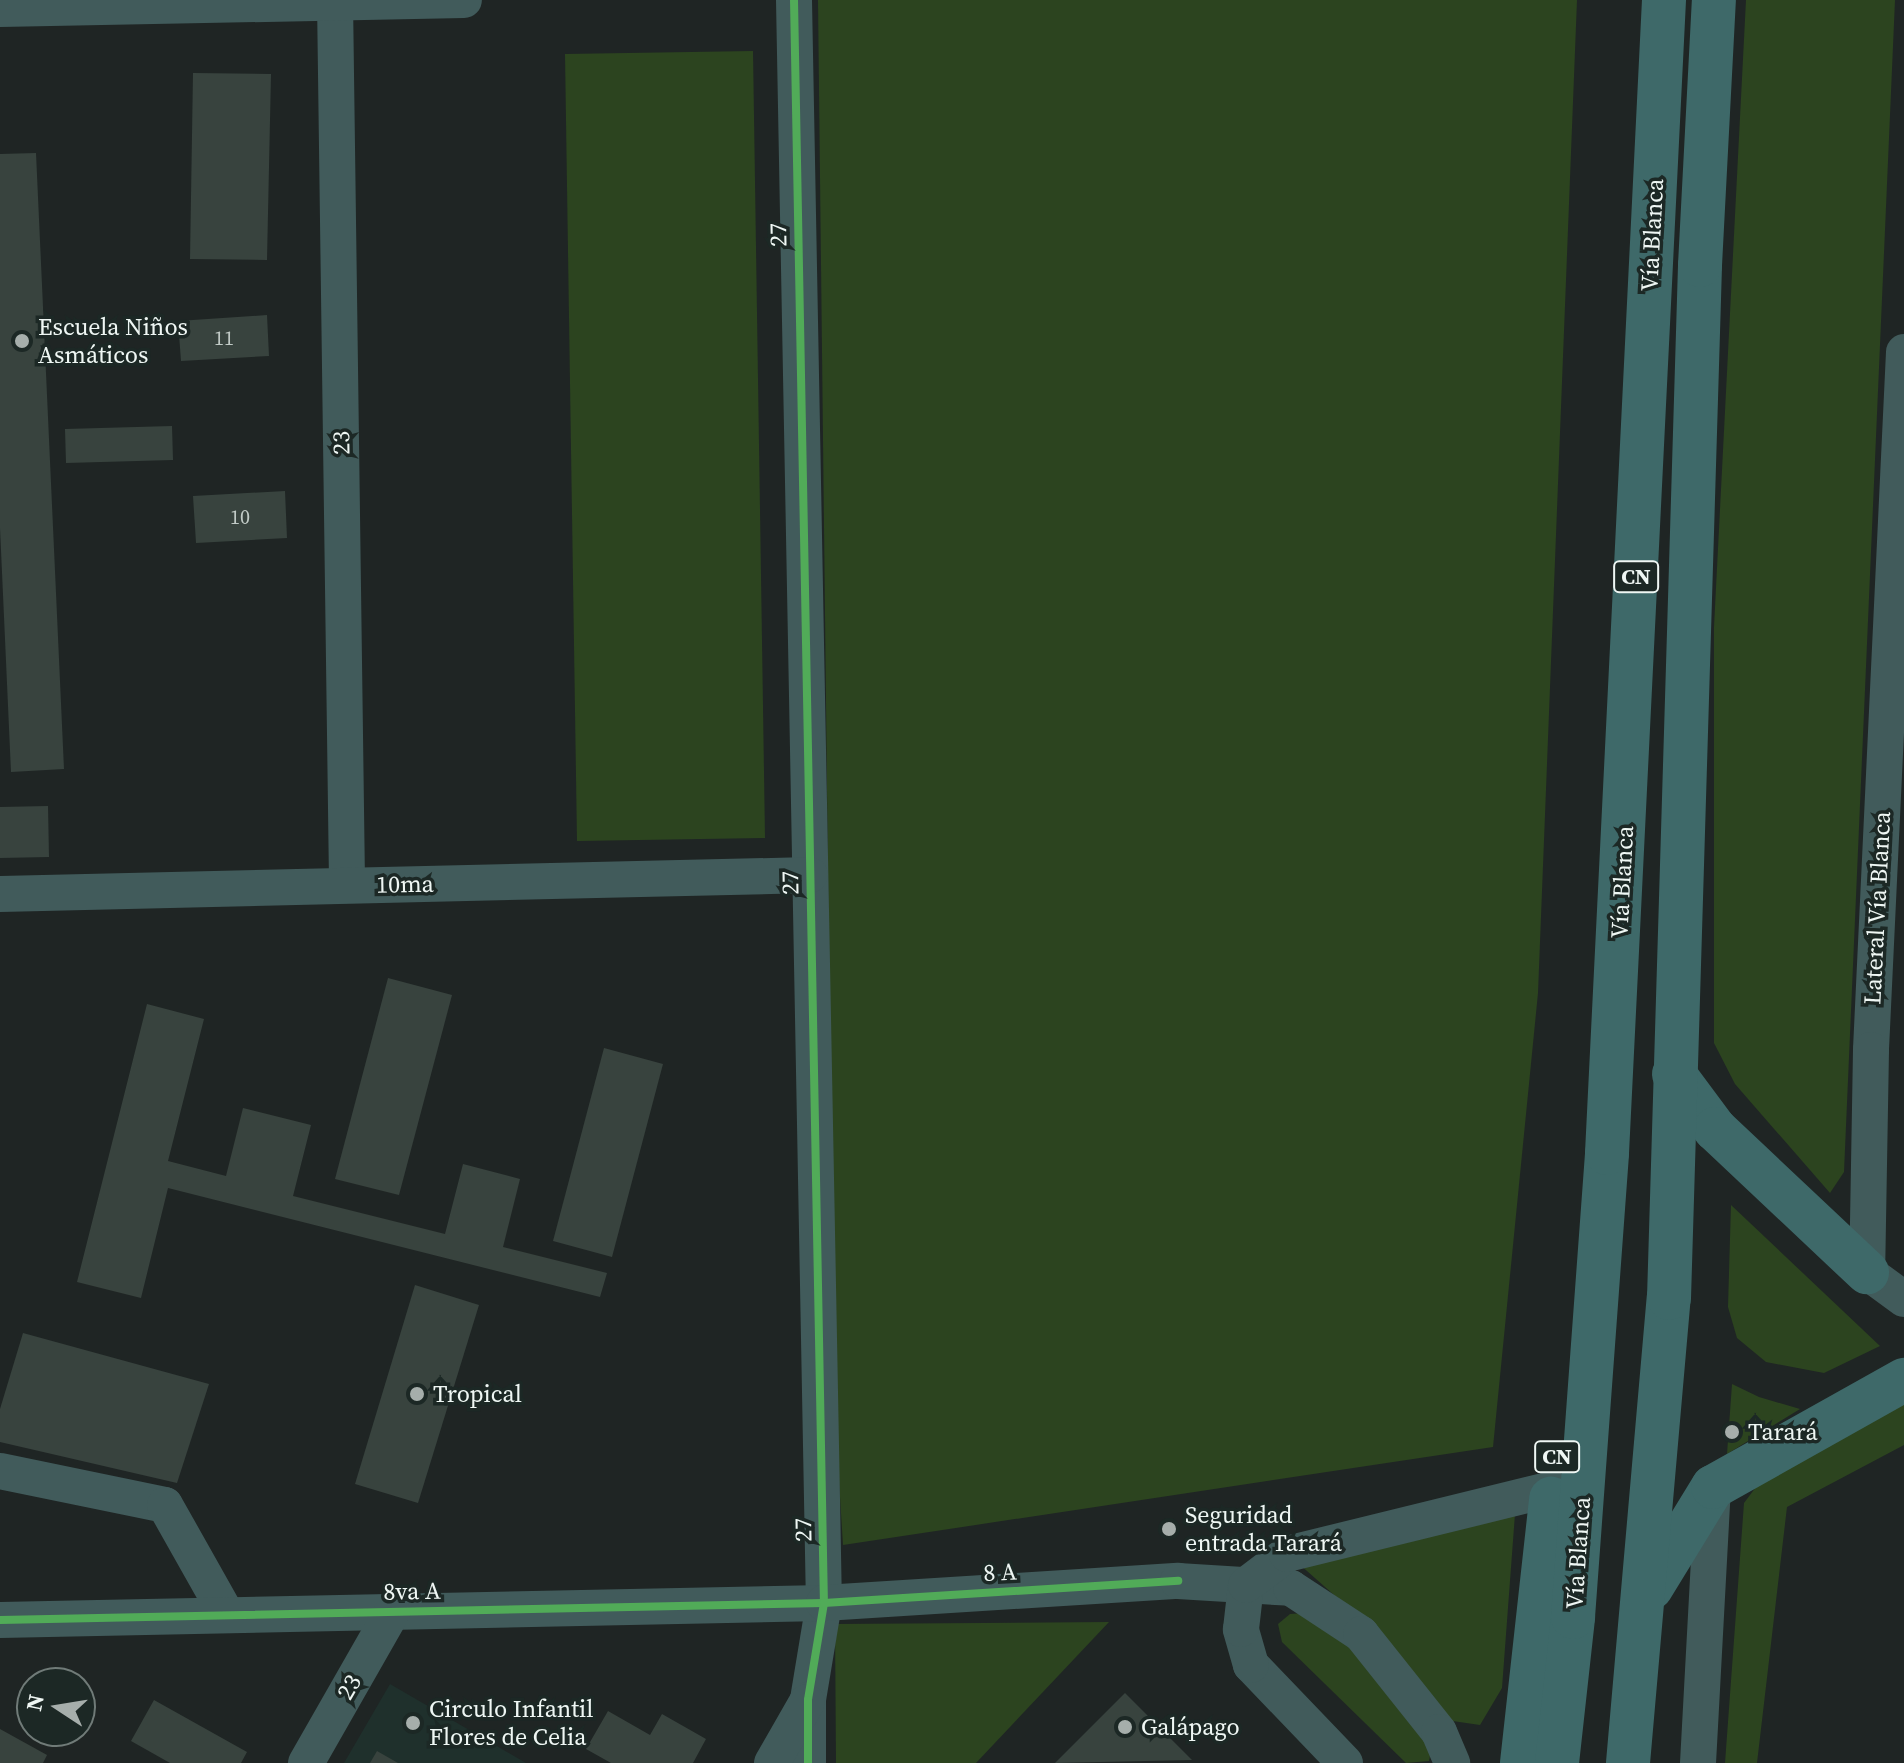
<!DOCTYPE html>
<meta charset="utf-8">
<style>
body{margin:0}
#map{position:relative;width:1904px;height:1763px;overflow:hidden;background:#1f2524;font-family:"Source Serif 4",serif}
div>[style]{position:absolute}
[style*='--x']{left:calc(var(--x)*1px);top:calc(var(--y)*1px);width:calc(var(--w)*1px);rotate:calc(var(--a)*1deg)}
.built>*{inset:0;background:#1f302c}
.green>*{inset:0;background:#2c441f}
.building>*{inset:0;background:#38433e}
.minor>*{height:36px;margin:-18px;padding:0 18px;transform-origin:18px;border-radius:18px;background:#415b5b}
.highway>*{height:44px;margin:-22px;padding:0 22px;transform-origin:22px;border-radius:22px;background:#3e6969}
.cycleway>*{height:8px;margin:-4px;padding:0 4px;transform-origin:4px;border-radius:4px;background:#51ab58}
.dots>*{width:22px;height:22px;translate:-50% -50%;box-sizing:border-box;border:4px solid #1c2825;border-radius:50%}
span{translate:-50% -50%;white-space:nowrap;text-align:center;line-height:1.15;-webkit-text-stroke:7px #1c2825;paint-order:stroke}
.number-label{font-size:20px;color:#c1cac6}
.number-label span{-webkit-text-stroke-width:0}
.shield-label span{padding:2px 6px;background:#1c2825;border:2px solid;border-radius:6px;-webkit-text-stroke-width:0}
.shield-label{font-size:22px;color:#eff7f4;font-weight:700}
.street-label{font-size:24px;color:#eff7f4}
.poi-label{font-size:24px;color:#eff7f4}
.left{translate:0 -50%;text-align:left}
.north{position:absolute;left:16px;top:1667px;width:80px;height:80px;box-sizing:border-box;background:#1c2825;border:2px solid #707b78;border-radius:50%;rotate:282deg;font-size:22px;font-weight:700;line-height:32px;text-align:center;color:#eff7f4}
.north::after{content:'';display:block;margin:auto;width:28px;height:36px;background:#a6aeab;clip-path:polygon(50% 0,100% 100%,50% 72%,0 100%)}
</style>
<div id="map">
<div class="built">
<div style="clip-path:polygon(390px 1684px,526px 1763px,344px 1763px)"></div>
</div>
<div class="green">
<div style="clip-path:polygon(818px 0,1577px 0,1538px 993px,1493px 1447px,843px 1545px,834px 1402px)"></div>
<div style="clip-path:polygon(1746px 0,1895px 0,1844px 1172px,1830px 1193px,1735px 1084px,1714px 1043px,1714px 627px)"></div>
<div style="clip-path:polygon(753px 51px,765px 838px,577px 841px,565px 54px)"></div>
<div style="clip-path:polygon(1731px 1205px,1880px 1346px,1824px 1373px,1766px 1362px,1737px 1338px,1728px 1307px)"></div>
<div style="clip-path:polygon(1732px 1384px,1759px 1397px,1800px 1409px,1727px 1454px)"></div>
<div style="clip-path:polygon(1904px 1400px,1904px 1445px,1787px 1507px,1757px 1763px,1725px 1763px,1744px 1503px,1774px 1463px)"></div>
<div style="clip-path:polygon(1515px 1514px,1502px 1688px,1480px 1725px,1446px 1720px,1378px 1634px,1298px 1563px)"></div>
<div style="clip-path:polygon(1305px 1613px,1350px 1640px,1431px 1751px,1429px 1761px,1406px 1763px,1282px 1642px,1278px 1624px,1290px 1614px)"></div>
<div style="clip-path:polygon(1109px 1622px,976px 1763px,836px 1763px,835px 1624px)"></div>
</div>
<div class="building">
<div style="clip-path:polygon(193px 73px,271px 74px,267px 260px,190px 259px)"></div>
<div style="clip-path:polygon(36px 153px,64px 769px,11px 772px,0 528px,0 154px)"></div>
<div style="clip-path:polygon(267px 315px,269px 356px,181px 361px,178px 321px)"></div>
<div style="clip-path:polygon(172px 426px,173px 460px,66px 463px,65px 429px)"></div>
<div style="clip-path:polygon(285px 491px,287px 538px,196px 543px,193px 496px)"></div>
<div style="clip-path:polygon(48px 806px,49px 857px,0 858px,0 807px)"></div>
<div style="clip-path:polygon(388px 978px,452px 995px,399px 1195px,335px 1179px)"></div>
<div style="clip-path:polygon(147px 1004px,204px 1019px,168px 1161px,226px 1176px,243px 1108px,311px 1125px,293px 1196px,445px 1234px,463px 1164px,520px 1179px,503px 1247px,607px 1273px,600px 1297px,168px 1188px,141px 1298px,77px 1282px)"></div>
<div style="clip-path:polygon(604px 1048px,663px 1064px,612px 1257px,553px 1241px)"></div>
<div style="clip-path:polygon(415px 1285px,479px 1305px,418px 1503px,355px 1484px)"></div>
<div style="clip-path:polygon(23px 1333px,209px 1384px,177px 1483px,0 1442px,0 1409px)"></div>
<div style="clip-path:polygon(1125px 1693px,1192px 1760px,1055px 1763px)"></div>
<div style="clip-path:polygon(154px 1700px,247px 1752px,241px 1763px,170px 1763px,131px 1741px)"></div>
<div style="clip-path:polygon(608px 1711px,650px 1735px,662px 1714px,706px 1739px,693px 1763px,611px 1763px,586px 1749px)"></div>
<div style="clip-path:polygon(0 1729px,47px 1755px,43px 1763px,0 1763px)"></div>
<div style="clip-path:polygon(377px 1751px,398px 1763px,370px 1763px)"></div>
</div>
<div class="minor">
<div style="--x:335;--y:0;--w:885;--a:89.22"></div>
<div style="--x:794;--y:0;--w:1603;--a:88.93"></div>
<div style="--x:824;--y:1603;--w:98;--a:99.4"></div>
<div style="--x:808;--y:1700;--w:63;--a:90"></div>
<div style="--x:0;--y:9;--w:464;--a:-1.1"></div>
<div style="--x:1904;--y:352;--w:699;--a:92.71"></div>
<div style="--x:1871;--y:1050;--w:222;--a:91"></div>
<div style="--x:1867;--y:1272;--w:46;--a:36.1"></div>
<div style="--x:0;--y:894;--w:810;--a:-1.34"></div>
<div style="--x:0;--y:1471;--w:168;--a:11.6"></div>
<div style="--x:165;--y:1505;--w:126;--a:60.6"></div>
<div style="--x:0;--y:1620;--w:824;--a:-1.18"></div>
<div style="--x:824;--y:1603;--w:355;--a:-3.6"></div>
<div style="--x:1178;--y:1581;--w:113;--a:3.5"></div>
<div style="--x:1291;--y:1588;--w:84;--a:33.3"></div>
<div style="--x:1361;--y:1634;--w:125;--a:51.5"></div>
<div style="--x:1439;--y:1732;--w:34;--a:67"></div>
<div style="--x:306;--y:1763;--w:174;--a:-60.3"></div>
<div style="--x:772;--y:1763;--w:70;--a:-60.2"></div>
<div style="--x:1345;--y:1763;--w:136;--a:-133.8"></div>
<div style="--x:1251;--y:1665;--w:37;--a:-106"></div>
<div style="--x:1241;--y:1629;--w:44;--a:-83.5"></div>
<div style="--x:1246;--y:1585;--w:51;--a:-37.1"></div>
<div style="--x:1287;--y:1554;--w:273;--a:-13.8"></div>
<div style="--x:1698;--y:1763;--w:276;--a:-86.9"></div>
</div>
<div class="highway">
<div style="--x:1674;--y:1074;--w:69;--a:53.3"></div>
<div style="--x:1715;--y:1129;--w:209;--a:43.3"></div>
<div style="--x:1651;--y:1588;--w:119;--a:-58.5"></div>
<div style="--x:1713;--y:1487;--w:219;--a:-29.3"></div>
<div style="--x:1522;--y:1763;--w:266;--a:-83.7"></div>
<div style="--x:1557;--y:1763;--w:147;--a:-83.7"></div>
<div style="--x:1573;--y:1617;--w:465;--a:-85.8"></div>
<div style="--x:1607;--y:1153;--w:1154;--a:-87.17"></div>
<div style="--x:1628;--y:1763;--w:467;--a:-85"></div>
<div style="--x:1669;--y:1298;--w:1033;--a:-88.28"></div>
<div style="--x:1700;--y:265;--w:265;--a:-87"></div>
</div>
<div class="cycleway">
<div style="--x:794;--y:0;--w:1603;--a:88.93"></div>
<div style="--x:824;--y:1603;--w:98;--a:99.4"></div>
<div style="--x:808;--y:1700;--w:63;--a:90"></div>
<div style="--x:0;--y:1620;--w:824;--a:-1.18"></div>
<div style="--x:824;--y:1603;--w:355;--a:-3.6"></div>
</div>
<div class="dots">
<div style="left:22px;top:341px;background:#a6aeab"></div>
<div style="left:417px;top:1394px;background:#a6aeab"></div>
<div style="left:1732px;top:1432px;background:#a6aeab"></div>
<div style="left:1169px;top:1529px;background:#a6aeab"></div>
<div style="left:413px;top:1723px;background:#a6aeab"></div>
<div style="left:1125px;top:1727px;background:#a6aeab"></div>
</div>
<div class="number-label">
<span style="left:224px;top:338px">11</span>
<span style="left:240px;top:517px">10</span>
</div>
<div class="shield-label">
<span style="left:1636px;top:577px">CN</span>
<span style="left:1557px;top:1457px">CN</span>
</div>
<div class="street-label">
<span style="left:778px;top:235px;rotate:-91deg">27</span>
<span style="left:1652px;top:235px;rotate:-87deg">Vía Blanca</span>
<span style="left:341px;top:443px;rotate:-91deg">23</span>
<span style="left:1622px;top:882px;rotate:-87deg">Vía Blanca</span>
<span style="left:790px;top:883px;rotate:-91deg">27</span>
<span style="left:405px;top:884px;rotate:-1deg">10ma</span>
<span style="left:1877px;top:908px;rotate:-87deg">Lateral Vía Blanca</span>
<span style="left:803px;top:1530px;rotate:-91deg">27</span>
<span style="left:1578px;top:1553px;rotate:-86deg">Vía Blanca</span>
<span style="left:1000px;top:1572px;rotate:-3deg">8 A</span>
<span style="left:412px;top:1591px;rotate:-1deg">8va A</span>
<span style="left:349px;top:1687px;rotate:-60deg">23</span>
</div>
<div class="poi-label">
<span class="left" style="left:38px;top:341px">Escuela Niños<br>Asmáticos</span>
<span class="left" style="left:433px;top:1394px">Tropical</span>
<span class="left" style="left:1748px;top:1432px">Tarará</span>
<span class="left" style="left:1185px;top:1529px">Seguridad<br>entrada Tarará</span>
<span class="left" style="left:429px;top:1723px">Circulo Infantil<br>Flores de Celia</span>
<span class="left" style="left:1141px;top:1727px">Galápago</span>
</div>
<div class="north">N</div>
</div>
